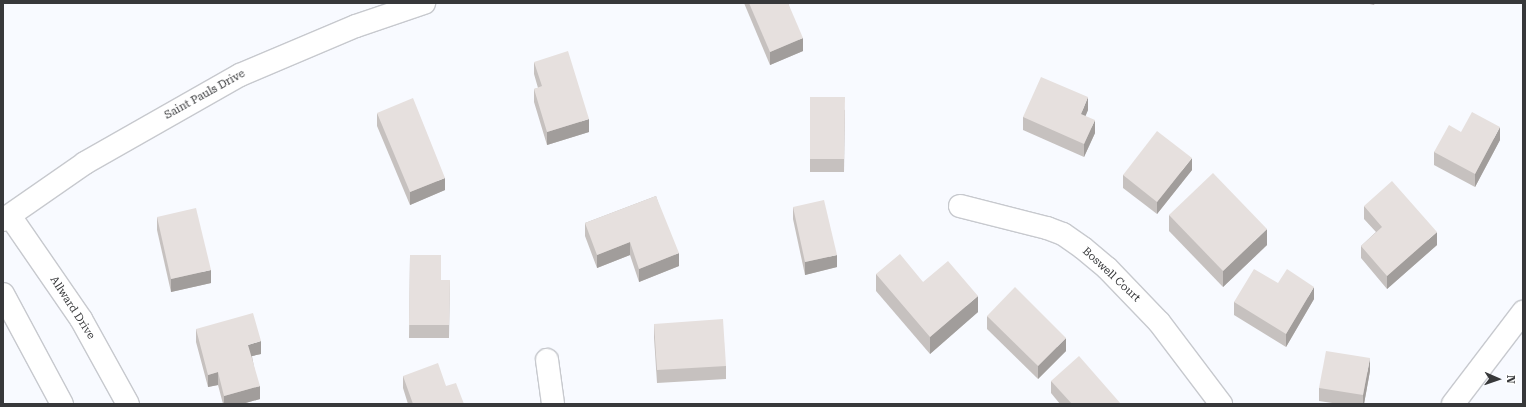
<!DOCTYPE html>
<style>
body{margin:0}
#map{position:relative;width:1526px;height:407px;overflow:hidden;background:#f8faff;font-family:"Roboto Serif",serif}
div>[style]{position:absolute}
[style*='--x']{left:calc(var(--x)*1px);top:calc(var(--y)*1px);width:calc(var(--w)*1px);rotate:calc(var(--a)*1deg)}
.roads{filter:drop-shadow(1px 0 #c7c9ce) drop-shadow(-1px 0 #c7c9ce) drop-shadow(0 1px #c7c9ce) drop-shadow(0 -1px #c7c9ce)}
.minor>*{height:22px;margin:-11px;padding:0 11px;transform-origin:11px;border-radius:11px;background:#fff}
.tertiary>*{height:22px;margin:-11px;padding:0 11px;transform-origin:11px;border-radius:11px;background:#fff}
.wall>*{inset:0;background:#c6c1bf}
.shaded-wall>*{inset:0;background:#a19d9b}
.building>*{inset:0;background:#e6e0de}
span{translate:-50% -50%;white-space:nowrap;text-align:center;line-height:1.15;-webkit-text-stroke:3px #fff;paint-order:stroke}
.street-label{font-size:11px;color:#37383a}
.frame{position:absolute;inset:0;border:4px solid #37383a;pointer-events:none}
.north{position:absolute;left:1478px;top:359px;width:40px;height:40px;-webkit-text-stroke:3px #fff;paint-order:stroke;rotate:92deg;font-size:11px;font-weight:700;line-height:16px;text-align:center;color:#37383a}
.north::after{content:'';display:block;margin:auto;width:14px;height:18px;background:#37383a;clip-path:polygon(50% 0,100% 100%,50% 72%,0 100%)}
</style>
<div id="map">
<div class="roads">
<div class="minor">
<div style="--x:960;--y:206;--w:90;--a:14.2"></div>
<div style="--x:1047;--y:228;--w:17;--a:21"></div>
<div style="--x:1063;--y:234;--w:24;--a:35"></div>
<div style="--x:1083;--y:248;--w:31;--a:40"></div>
<div style="--x:1107;--y:268;--w:75;--a:46.1"></div>
<div style="--x:1159;--y:322;--w:103;--a:52.9"></div>
<div style="--x:10;--y:216;--w:125;--a:55.4"></div>
<div style="--x:81;--y:319;--w:97;--a:61.1"></div>
<div style="--x:3;--y:294;--w:125;--a:61.8"></div>
<div style="--x:547;--y:360;--w:44;--a:82.2"></div>
<div style="--x:1453;--y:404;--w:116;--a:-52.7"></div>
</div>
<div class="tertiary">
<div style="--x:3;--y:220;--w:100;--a:-34.8"></div>
<div style="--x:85;--y:163;--w:178;--a:-29.6"></div>
<div style="--x:240;--y:75;--w:126;--a:-22.9"></div>
<div style="--x:356;--y:26;--w:72;--a:-18.7"></div>
</div>
</div>
<div class="wall">
<div style="clip-path:polygon(744px 3px,788px 3px,803px 51px,770px 65px)"></div>
<div style="clip-path:polygon(1365px 3px,1375px 3px,1374px 5px)"></div>
<div style="clip-path:polygon(534px 62px,589px 132px,547px 145px,534px 102px,534px 89px,538px 88px,534px 74px)"></div>
<div style="clip-path:polygon(810px 97px,845px 110px,844px 172px,810px 172px)"></div>
<div style="clip-path:polygon(1088px 110px,1085px 116px,1095px 133px,1084px 157px,1023px 130px,1023px 117px)"></div>
<div style="clip-path:polygon(377px 113px,445px 190px,410px 205px,377px 126px)"></div>
<div style="clip-path:polygon(1461px 132px,1500px 140px,1475px 187px,1434px 165px,1434px 152px)"></div>
<div style="clip-path:polygon(1192px 170px,1157px 214px,1123px 188px,1123px 175px)"></div>
<div style="clip-path:polygon(656px 196px,679px 266px,639px 282px,630px 255px,597px 268px,585px 236px,585px 223px)"></div>
<div style="clip-path:polygon(1364px 206px,1437px 245px,1387px 289px,1361px 258px,1361px 246px,1376px 232px,1364px 219px)"></div>
<div style="clip-path:polygon(793px 207px,837px 267px,805px 275px,793px 219px)"></div>
<div style="clip-path:polygon(1169px 215px,1267px 245px,1223px 287px,1169px 231px)"></div>
<div style="clip-path:polygon(157px 217px,211px 283px,171px 292px,157px 230px)"></div>
<div style="clip-path:polygon(410px 255px,441px 280px,450px 280px,449px 338px,409px 338px)"></div>
<div style="clip-path:polygon(876px 274px,923px 282px,978px 312px,930px 354px,876px 291px)"></div>
<div style="clip-path:polygon(1278px 283px,1314px 299px,1286px 347px,1234px 315px,1234px 302px)"></div>
<div style="clip-path:polygon(987px 316px,1066px 351px,1038px 379px,987px 329px)"></div>
<div style="clip-path:polygon(654px 324px,726px 366px,726px 379px,657px 383px,654px 337px)"></div>
<div style="clip-path:polygon(196px 329px,261px 354px,252px 356px,260px 399px,242px 404px,223px 404px,218px 385px,208px 387px,196px 342px)"></div>
<div style="clip-path:polygon(1370px 371px,1364px 404px,1339px 404px,1319px 401px,1319px 388px)"></div>
<div style="clip-path:polygon(403px 376px,446px 386px,464px 404px,408px 404px,403px 388px)"></div>
<div style="clip-path:polygon(1051px 381px,1121px 404px,1060px 404px,1051px 393px)"></div>
</div>
<div class="shaded-wall">
<div style="clip-path:polygon(803px 38px,803px 51px,770px 65px,770px 52px)"></div>
<div style="clip-path:polygon(1088px 97px,1088px 110px,1081px 127px,1081px 114px)"></div>
<div style="clip-path:polygon(589px 119px,589px 132px,547px 145px,547px 132px)"></div>
<div style="clip-path:polygon(1095px 120px,1095px 133px,1084px 157px,1084px 144px)"></div>
<div style="clip-path:polygon(1500px 127px,1500px 140px,1475px 187px,1475px 174px)"></div>
<div style="clip-path:polygon(1192px 158px,1192px 170px,1157px 214px,1157px 202px)"></div>
<div style="clip-path:polygon(445px 178px,445px 190px,410px 205px,410px 192px)"></div>
<div style="clip-path:polygon(1267px 229px,1267px 245px,1223px 287px,1223px 271px)"></div>
<div style="clip-path:polygon(1437px 232px,1437px 245px,1387px 289px,1387px 276px)"></div>
<div style="clip-path:polygon(630px 242px,630px 255px,597px 268px,597px 255px)"></div>
<div style="clip-path:polygon(679px 253px,679px 266px,639px 282px,639px 269px)"></div>
<div style="clip-path:polygon(837px 255px,837px 267px,805px 275px,805px 262px)"></div>
<div style="clip-path:polygon(211px 270px,211px 283px,171px 292px,171px 279px)"></div>
<div style="clip-path:polygon(1314px 287px,1314px 299px,1286px 347px,1286px 334px)"></div>
<div style="clip-path:polygon(978px 296px,978px 312px,930px 354px,930px 337px)"></div>
<div style="clip-path:polygon(1066px 338px,1066px 351px,1038px 379px,1038px 366px)"></div>
<div style="clip-path:polygon(261px 341px,261px 354px,248px 357px,248px 345px)"></div>
<div style="clip-path:polygon(1370px 358px,1370px 371px,1364px 404px,1363px 404px,1363px 395px)"></div>
<div style="clip-path:polygon(218px 372px,218px 385px,208px 387px,208px 375px)"></div>
<div style="clip-path:polygon(260px 386px,260px 399px,242px 404px,224px 404px,224px 396px)"></div>
</div>
<div class="building">
<div style="clip-path:polygon(749px 3px,788px 3px,803px 38px,770px 52px)"></div>
<div style="clip-path:polygon(568px 51px,589px 119px,547px 132px,534px 89px,542px 86px,534px 62px)"></div>
<div style="clip-path:polygon(1041px 77px,1088px 97px,1081px 114px,1095px 120px,1084px 144px,1023px 117px)"></div>
<div style="clip-path:polygon(810px 97px,845px 97px,844px 159px,810px 159px)"></div>
<div style="clip-path:polygon(413px 98px,445px 178px,410px 192px,377px 113px)"></div>
<div style="clip-path:polygon(1472px 112px,1500px 127px,1475px 174px,1434px 152px,1449px 125px,1461px 132px)"></div>
<div style="clip-path:polygon(1157px 131px,1192px 158px,1157px 202px,1123px 175px)"></div>
<div style="clip-path:polygon(1213px 173px,1267px 229px,1223px 271px,1169px 215px)"></div>
<div style="clip-path:polygon(1392px 181px,1437px 232px,1387px 276px,1361px 246px,1382px 227px,1364px 206px)"></div>
<div style="clip-path:polygon(656px 196px,679px 253px,639px 269px,630px 242px,597px 255px,585px 223px)"></div>
<div style="clip-path:polygon(824px 200px,837px 255px,805px 262px,793px 207px)"></div>
<div style="clip-path:polygon(196px 208px,211px 270px,171px 279px,157px 217px)"></div>
<div style="clip-path:polygon(900px 254px,923px 282px,948px 261px,978px 296px,930px 337px,876px 274px)"></div>
<div style="clip-path:polygon(410px 255px,441px 255px,441px 280px,450px 280px,449px 325px,409px 325px)"></div>
<div style="clip-path:polygon(1254px 269px,1278px 283px,1287px 269px,1314px 287px,1286px 334px,1234px 302px)"></div>
<div style="clip-path:polygon(1015px 287px,1066px 338px,1038px 366px,987px 316px)"></div>
<div style="clip-path:polygon(253px 313px,261px 341px,248px 345px,260px 386px,224px 396px,218px 372px,208px 375px,196px 329px)"></div>
<div style="clip-path:polygon(723px 319px,726px 366px,657px 370px,654px 324px)"></div>
<div style="clip-path:polygon(1326px 351px,1370px 358px,1363px 395px,1319px 388px)"></div>
<div style="clip-path:polygon(1079px 356px,1121px 404px,1072px 404px,1051px 381px)"></div>
<div style="clip-path:polygon(438px 363px,446px 386px,456px 383px,464px 404px,413px 404px,403px 376px)"></div>
</div>
<div class="street-label">
<span style="left:205px;top:95px;rotate:-29deg">Saint Pauls Drive</span>
<span style="left:1111px;top:275px;rotate:43deg">Boswell Court</span>
<span style="left:72px;top:308px;rotate:57deg">Allward Drive</span>
</div>
<div class="frame"></div>
<div class="north">N</div>
</div>
